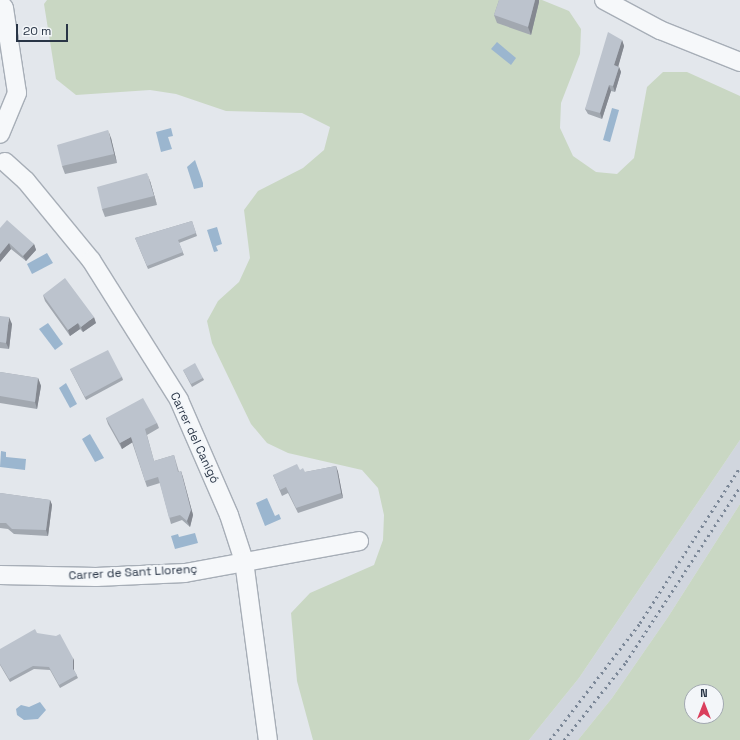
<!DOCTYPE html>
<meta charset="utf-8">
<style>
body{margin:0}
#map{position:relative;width:740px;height:740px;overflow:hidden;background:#e3e7ec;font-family:"Space Grotesk",sans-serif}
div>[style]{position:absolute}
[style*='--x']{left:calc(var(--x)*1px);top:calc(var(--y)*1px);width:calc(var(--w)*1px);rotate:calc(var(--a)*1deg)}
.built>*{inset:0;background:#d1d6de}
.green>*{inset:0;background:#c9d7c3}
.water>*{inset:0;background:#9bb6cf}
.roads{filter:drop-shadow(1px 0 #a7aeb7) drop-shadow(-1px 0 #a7aeb7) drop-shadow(0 1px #a7aeb7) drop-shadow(0 -1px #a7aeb7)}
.minor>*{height:18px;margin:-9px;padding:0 9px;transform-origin:9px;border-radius:9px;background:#f6f8fa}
.rail>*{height:3px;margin-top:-1.5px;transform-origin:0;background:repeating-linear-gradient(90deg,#7b8797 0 2px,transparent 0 6px)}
.wall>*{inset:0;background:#a2a8b0}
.shaded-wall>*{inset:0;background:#848890}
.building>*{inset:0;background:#bcc3cd}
span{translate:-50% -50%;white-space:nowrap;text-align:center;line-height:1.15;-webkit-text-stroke:4px #f3f6f9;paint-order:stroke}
.street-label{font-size:12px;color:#293546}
.north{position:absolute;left:684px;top:684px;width:40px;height:40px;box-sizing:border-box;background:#f3f6f9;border:1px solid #a2a9b1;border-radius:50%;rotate:0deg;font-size:11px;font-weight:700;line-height:16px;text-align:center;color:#293546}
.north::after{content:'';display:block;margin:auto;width:14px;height:18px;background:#da3f5d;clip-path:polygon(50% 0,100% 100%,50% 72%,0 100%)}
.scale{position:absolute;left:16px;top:24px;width:52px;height:18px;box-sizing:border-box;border:2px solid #293546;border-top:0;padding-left:5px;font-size:12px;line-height:14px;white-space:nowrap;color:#293546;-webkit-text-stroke:3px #f3f6f9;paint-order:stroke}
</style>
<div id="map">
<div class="built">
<div style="clip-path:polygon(740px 440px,740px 504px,668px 617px,612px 698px,578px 740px,529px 740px,579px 678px)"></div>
</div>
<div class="green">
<div style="clip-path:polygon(47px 0,542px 0,569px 11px,581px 29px,580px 54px,561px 103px,560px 128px,573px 156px,596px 172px,617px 174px,634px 158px,647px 87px,663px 72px,687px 72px,740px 96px,740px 440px,579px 678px,529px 740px,313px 740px,297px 681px,291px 613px,310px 593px,374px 565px,383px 540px,384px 515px,378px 488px,362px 470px,288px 453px,267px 443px,251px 424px,212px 343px,207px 321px,218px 301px,239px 282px,250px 258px,244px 210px,258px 191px,303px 168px,324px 150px,330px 127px,302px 113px,226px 111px,176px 94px,150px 90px,76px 95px,56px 79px,44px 4px)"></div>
<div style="clip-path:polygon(evenodd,740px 504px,740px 740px,578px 740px,612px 698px,668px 617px,740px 504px,692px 692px,716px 692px,716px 716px,692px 716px,692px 692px)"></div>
</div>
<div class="water">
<div style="clip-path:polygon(497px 42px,516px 58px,511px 65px,491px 49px)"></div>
<div style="clip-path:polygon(612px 108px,619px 110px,610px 142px,603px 140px)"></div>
<div style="clip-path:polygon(171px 128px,173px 136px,168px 137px,172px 149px,161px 152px,156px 132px)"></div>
<div style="clip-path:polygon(195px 160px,203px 183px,203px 187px,194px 189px,187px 167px)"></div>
<div style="clip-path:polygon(217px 227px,222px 244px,216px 246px,218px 251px,214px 252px,207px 230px)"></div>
<div style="clip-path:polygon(47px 253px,53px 263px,32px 274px,27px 264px)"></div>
<div style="clip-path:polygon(48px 323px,63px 344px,55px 350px,39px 329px)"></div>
<div style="clip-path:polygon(66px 383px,77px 404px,70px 408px,59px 388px)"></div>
<div style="clip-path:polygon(90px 434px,104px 458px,95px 462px,82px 439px)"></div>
<div style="clip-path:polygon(1px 451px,6px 452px,6px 457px,26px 459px,25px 470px,0 467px)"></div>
<div style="clip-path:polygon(267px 498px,275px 516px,279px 514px,281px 519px,265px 526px,256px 503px)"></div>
<div style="clip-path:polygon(195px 533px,198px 543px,175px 549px,171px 536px,178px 534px,179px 537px)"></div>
<div style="clip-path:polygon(40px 702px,46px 710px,38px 719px,24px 720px,17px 715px,16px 709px,21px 705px,29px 707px)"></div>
</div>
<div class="roads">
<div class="minor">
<div style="--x:604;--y:0;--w:64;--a:28.2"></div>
<div style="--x:660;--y:30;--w:86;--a:21.8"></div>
<div style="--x:0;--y:3;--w:6;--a:51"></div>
<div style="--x:4;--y:8;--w:86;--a:81.3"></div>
<div style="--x:17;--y:93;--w:44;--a:112.5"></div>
<div style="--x:5;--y:162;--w:28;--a:42"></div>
<div style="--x:26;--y:181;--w:102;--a:50.6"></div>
<div style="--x:91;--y:260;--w:165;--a:57.8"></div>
<div style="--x:179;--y:400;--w:125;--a:66.5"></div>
<div style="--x:229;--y:515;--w:48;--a:71.9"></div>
<div style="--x:244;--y:561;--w:181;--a:82.4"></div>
<div style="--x:0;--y:575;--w:96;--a:1.2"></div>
<div style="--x:96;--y:577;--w:89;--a:-2.6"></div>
<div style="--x:185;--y:573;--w:177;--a:-10.4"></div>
</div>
</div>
<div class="rail">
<div style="--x:550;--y:740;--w:148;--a:-52.4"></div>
<div style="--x:640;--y:623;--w:185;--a:-57.3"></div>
<div style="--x:564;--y:740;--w:100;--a:-51.5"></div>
<div style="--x:626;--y:662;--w:209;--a:-56.9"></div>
</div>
<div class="wall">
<div style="clip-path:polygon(499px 0,539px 0,539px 2px,531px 35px,497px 23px,494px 15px)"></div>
<div style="clip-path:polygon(622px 40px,624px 46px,618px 66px,619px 67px,621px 72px,615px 92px,611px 91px,602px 119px,588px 114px,585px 109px)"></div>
<div style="clip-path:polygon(111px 138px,117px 163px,65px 174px,62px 166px)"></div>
<div style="clip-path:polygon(150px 181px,157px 205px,105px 217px,102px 209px)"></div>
<div style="clip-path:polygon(192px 221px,197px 236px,179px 243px,184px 255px,148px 269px,135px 238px)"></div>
<div style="clip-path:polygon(0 228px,34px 244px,36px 250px,26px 261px,11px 249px,0 262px)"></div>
<div style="clip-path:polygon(43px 295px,96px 323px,83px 332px,80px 329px,70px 336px,45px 301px)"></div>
<div style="clip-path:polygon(0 316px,12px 324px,9px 349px,0 348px)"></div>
<div style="clip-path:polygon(70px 369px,122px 377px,123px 380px,86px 400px)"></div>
<div style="clip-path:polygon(183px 370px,203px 378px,204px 380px,192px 387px)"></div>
<div style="clip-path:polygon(0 372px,38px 378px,41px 386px,37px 409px,0 403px)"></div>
<div style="clip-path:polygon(106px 418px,157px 423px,159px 428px,147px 435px,154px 461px,174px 455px,179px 472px,181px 471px,183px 477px,193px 515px,190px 527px,182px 520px,171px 524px,160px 483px,147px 487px,132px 442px,122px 449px,108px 424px)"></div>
<div style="clip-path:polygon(336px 466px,338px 472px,343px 498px,298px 513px,288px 493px,282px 496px,273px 475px,305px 472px)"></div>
<div style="clip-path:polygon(0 493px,50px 500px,52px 505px,48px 536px,14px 534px,8px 529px,0 528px)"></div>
<div style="clip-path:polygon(0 649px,73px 658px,74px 661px,74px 670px,78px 678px,60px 688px,50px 670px,34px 669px,10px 682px,0 665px)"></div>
</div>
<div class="shaded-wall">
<div style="clip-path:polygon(535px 0,539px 0,539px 2px,531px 35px,528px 27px)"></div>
<div style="clip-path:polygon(622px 40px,624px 46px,617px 71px,614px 65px)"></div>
<div style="clip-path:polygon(619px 67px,621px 72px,615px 92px,613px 86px)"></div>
<div style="clip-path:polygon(609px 85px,611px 91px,602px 119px,600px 113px)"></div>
<div style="clip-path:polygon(108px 130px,111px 138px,117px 163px,114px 154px)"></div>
<div style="clip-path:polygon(147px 173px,150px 181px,157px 205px,154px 196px)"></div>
<div style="clip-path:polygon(9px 243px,11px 249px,0 262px,0 254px)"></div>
<div style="clip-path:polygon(34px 244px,36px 250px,26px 261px,23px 256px)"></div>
<div style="clip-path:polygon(9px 317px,12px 324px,9px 349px,6px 343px)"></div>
<div style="clip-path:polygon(94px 317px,96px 323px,83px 332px,81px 327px)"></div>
<div style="clip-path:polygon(78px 323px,80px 329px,70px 336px,68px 330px)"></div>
<div style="clip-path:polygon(38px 378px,41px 386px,37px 409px,35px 402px)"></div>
<div style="clip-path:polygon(131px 437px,133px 442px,122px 449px,120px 443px)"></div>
<div style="clip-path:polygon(336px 466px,338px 472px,343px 498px,341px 493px)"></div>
<div style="clip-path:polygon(181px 471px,193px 515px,190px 527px,187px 521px)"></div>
<div style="clip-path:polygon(50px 500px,52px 505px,48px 536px,46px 530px)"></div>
<div style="clip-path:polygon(73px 658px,74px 661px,74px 671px,73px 669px)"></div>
</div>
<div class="building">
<div style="clip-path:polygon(499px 0,535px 0,528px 27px,494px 15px)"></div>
<div style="clip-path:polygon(608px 32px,622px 40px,614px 65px,619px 67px,613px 86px,609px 85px,600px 113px,585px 109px)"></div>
<div style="clip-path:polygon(108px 130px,114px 154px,62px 166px,57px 145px)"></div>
<div style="clip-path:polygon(147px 173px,154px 196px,102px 209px,97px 187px)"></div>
<div style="clip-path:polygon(7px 220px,34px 244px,23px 256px,9px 243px,0 254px,0 228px)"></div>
<div style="clip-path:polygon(192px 221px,196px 233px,178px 240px,183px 252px,147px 266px,135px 238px)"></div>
<div style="clip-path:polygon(65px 278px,94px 317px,81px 327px,78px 323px,68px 330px,43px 295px)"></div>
<div style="clip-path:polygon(0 316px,9px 317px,6px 343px,0 342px)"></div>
<div style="clip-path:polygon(108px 350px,122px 377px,85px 397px,70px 369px)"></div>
<div style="clip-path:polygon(195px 363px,203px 378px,191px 384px,183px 370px)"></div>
<div style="clip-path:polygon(0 372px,38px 378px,35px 402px,0 396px)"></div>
<div style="clip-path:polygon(143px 398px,157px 423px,145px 429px,154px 461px,174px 455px,178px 472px,181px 471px,191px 510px,187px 521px,180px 515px,169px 518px,158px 477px,145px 481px,131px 437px,120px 443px,106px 418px)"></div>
<div style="clip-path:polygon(297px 464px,300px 470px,303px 468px,305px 472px,336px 466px,341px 493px,296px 508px,286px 487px,280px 490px,273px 475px)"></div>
<div style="clip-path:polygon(0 493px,50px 500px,46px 530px,12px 529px,6px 523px,0 523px)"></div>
<div style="clip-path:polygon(35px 629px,37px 633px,56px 636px,60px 634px,73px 658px,73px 669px,77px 675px,59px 685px,49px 667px,33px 666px,9px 679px,0 664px,0 649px)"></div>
</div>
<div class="street-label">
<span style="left:194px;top:438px;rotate:65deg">Carrer del Canigó</span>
<span style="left:133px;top:573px;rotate:-3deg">Carrer de Sant Llorenç</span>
</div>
<div class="north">N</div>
<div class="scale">20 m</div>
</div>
